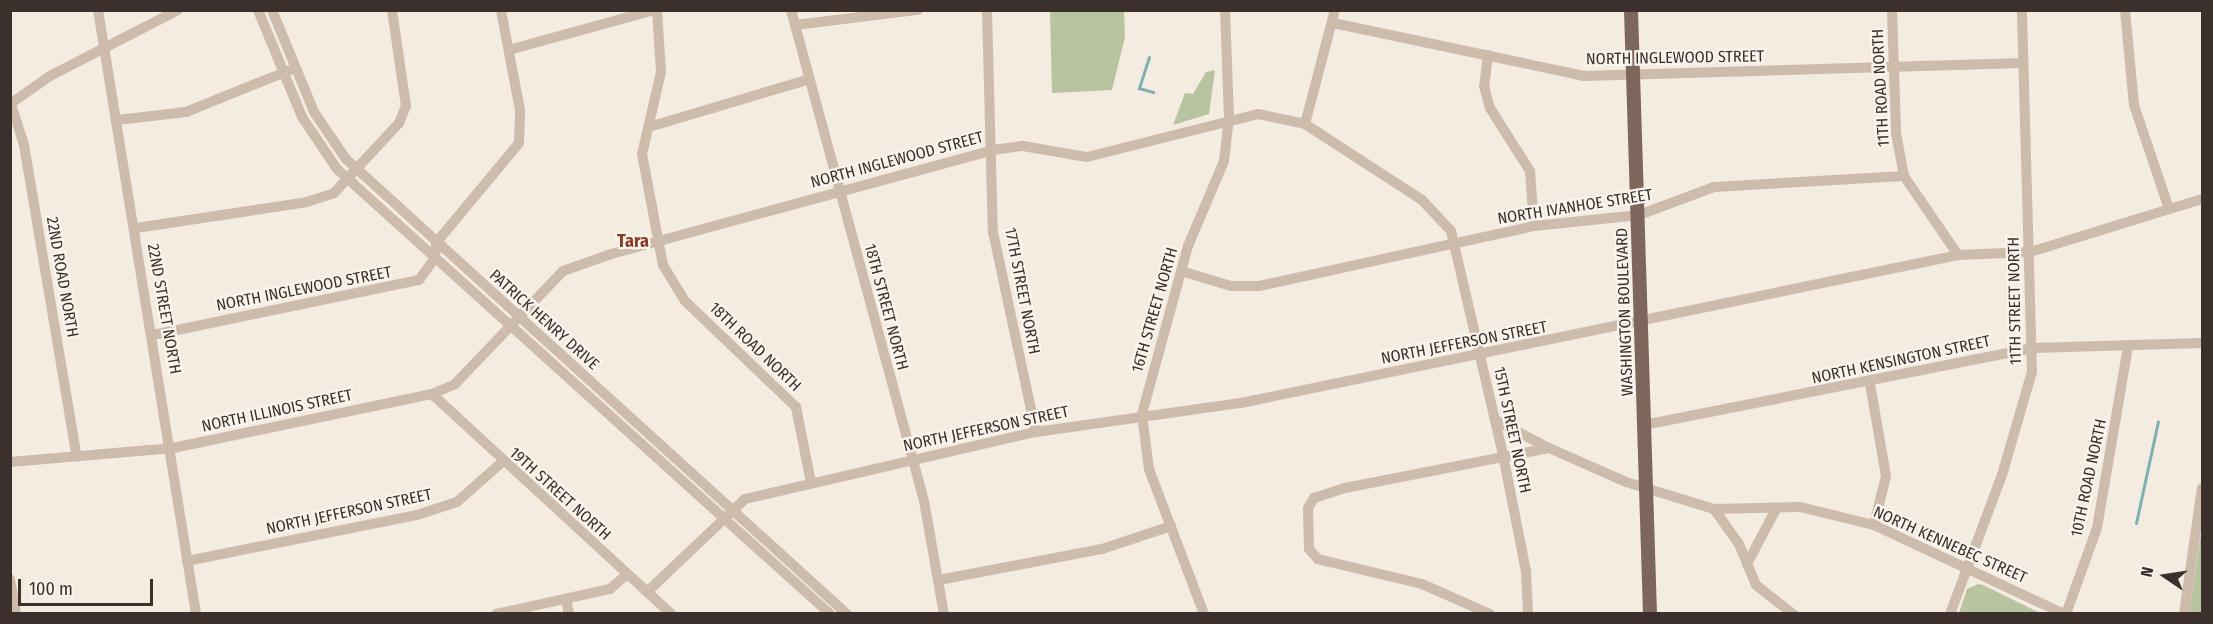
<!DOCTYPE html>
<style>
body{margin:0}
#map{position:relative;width:2213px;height:624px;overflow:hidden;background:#f4ebe1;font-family:"Fira Sans Condensed",sans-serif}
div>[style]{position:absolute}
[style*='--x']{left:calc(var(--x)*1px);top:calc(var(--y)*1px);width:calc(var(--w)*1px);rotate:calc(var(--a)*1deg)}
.green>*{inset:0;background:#b8c4a0}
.stream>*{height:3px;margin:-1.5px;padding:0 1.5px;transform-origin:1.5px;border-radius:1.5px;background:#7fb0b2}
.minor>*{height:10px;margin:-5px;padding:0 5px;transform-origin:5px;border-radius:5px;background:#cdbbac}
.major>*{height:14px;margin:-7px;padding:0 7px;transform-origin:7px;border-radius:7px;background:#7d675c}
span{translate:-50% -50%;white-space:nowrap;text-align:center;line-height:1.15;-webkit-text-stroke:4.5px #fbf5ee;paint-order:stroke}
.street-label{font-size:16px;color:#3b302b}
.neighbourhood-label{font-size:18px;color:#8c3b22;font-weight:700}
.frame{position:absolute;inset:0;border:12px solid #3b302b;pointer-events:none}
.north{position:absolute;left:2135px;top:546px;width:60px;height:60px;-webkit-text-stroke:4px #fbf5ee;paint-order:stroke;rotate:283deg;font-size:16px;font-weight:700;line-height:24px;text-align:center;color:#3b302b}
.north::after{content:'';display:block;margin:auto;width:21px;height:27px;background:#3b302b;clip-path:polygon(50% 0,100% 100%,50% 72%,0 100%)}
.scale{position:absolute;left:18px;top:579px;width:135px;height:27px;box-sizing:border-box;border:3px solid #3b302b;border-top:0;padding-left:8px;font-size:18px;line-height:21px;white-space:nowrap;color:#3b302b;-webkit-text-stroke:4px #fbf5ee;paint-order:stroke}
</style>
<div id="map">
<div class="green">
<div style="clip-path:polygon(1050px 11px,1124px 11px,1125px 37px,1112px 90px,1052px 93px)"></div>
<div style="clip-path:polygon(1215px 70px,1209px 114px,1173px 125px,1185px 93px,1193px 94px,1206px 72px)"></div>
<div style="clip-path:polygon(2202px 527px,2202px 613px,2189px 614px,2195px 573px)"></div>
<div style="clip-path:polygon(1978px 584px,1983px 585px,2040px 613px,1959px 613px,1967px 589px)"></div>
</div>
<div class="stream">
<div style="--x:1149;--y:57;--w:33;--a:108"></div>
<div style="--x:1139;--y:88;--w:15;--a:16"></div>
<div style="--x:2136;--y:523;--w:104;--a:-77.8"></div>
</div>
<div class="minor">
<div style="--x:98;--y:10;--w:612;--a:80.78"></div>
<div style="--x:258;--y:10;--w:116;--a:67.6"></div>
<div style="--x:302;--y:117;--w:63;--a:56.1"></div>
<div style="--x:337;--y:169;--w:664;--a:42.07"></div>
<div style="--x:272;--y:10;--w:110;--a:67.6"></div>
<div style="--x:314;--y:112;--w:57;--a:55.8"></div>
<div style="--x:346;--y:159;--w:677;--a:42.25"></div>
<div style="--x:657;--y:10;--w:62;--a:86.3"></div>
<div style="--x:661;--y:72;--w:84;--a:103"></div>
<div style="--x:642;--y:154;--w:113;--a:79.3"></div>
<div style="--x:663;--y:265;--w:42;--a:58.6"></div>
<div style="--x:685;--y:301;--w:153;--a:43.7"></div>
<div style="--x:796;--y:407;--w:77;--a:78.8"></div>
<div style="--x:791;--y:10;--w:509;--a:74.84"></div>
<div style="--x:924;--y:501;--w:115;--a:80"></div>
<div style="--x:987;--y:10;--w:222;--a:88.5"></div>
<div style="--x:993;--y:232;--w:205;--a:77.9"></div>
<div style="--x:1892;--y:10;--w:123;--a:88.1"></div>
<div style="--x:1896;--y:133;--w:44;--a:79.5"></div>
<div style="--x:1904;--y:176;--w:96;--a:55.6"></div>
<div style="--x:2125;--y:10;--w:95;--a:84.6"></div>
<div style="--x:2134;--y:105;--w:107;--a:71.4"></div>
<div style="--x:1333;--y:23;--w:257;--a:11.9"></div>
<div style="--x:1584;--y:76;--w:439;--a:-1.7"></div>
<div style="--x:795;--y:25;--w:124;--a:-7"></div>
<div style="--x:509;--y:50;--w:150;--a:-15.4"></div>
<div style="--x:1488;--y:55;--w:31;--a:97"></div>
<div style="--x:1484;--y:86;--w:23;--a:75"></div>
<div style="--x:1490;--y:108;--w:75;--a:57.6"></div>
<div style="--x:1530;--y:171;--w:55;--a:85.8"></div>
<div style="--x:10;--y:104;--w:49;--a:-35"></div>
<div style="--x:50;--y:76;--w:144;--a:-27.3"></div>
<div style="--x:11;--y:104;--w:43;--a:72.4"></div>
<div style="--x:24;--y:145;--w:316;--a:80.4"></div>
<div style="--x:118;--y:120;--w:68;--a:-6.7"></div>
<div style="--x:186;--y:112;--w:112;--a:-22"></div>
<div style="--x:1305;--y:124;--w:118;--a:-75.3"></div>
<div style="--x:649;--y:127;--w:165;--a:-16.6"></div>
<div style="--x:136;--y:228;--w:173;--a:-8.6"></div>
<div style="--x:307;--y:202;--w:28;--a:-18"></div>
<div style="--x:334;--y:193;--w:96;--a:-47.1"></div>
<div style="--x:399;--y:123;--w:18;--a:-68"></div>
<div style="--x:406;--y:106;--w:97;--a:-98.3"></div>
<div style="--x:1181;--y:271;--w:52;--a:16.7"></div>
<div style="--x:1231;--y:286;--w:28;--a:0"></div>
<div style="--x:1259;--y:286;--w:281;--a:-12.3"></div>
<div style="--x:1534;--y:226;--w:106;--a:-6"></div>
<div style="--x:1639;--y:215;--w:80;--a:-20.5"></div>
<div style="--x:1714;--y:187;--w:190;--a:-3.3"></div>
<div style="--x:153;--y:335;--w:272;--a:-11.7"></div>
<div style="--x:419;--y:280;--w:27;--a:-54"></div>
<div style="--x:435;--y:258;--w:15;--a:-86"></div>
<div style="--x:436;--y:243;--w:130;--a:-50.3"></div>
<div style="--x:519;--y:143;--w:33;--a:-88"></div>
<div style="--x:520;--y:110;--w:102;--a:-100.8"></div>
<div style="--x:1870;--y:384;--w:93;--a:80.1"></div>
<div style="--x:1886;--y:476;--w:50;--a:103.8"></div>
<div style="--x:432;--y:394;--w:325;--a:42.6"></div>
<div style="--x:1495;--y:420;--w:61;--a:27.4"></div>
<div style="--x:1644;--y:425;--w:397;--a:-11.2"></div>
<div style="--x:2033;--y:348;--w:169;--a:-1.7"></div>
<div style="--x:10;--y:462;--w:164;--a:-4.9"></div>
<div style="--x:173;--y:448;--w:265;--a:-11.8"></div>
<div style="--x:432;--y:394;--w:25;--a:-23"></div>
<div style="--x:455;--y:384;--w:156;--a:-46.3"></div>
<div style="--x:563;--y:271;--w:51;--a:-19.5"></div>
<div style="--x:611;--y:254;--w:396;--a:-15.2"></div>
<div style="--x:993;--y:150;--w:30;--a:-8"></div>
<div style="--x:1023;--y:146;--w:65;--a:9.8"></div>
<div style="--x:1087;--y:157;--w:176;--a:-14.1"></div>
<div style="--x:1258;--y:114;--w:48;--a:12"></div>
<div style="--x:1305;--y:124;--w:140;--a:33"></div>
<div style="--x:1422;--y:200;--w:42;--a:46.9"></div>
<div style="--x:1451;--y:231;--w:230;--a:76.9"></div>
<div style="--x:1503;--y:455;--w:118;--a:78.8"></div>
<div style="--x:1526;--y:571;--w:43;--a:87.3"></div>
<div style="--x:1714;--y:509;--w:86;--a:-1.3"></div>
<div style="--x:1800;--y:507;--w:76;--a:13.7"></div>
<div style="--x:1874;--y:525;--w:210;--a:25.1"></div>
<div style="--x:187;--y:561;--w:235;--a:-11.3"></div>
<div style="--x:417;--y:515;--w:42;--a:-18"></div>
<div style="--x:457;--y:502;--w:60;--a:-41.6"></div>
<div style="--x:1747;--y:564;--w:62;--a:-62.2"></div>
<div style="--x:10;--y:579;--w:36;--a:80"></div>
<div style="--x:939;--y:580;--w:166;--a:-10.8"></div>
<div style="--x:1102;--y:549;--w:73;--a:-18.4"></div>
<div style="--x:647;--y:592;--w:135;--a:-43.5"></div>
<div style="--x:745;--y:499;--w:299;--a:-13"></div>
<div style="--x:1036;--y:432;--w:207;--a:-8.1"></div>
<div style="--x:1241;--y:403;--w:732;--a:-11.66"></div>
<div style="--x:1958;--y:255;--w:72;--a:-2.4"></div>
<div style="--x:2030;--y:252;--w:180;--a:-17.1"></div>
<div style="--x:566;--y:599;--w:15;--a:79"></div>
<div style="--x:496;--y:614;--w:117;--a:-12.4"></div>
<div style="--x:610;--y:589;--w:23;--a:-41"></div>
<div style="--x:1204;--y:614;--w:155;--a:-110.8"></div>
<div style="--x:1149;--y:469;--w:55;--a:-97.3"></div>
<div style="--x:1142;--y:414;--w:174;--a:-74.7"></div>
<div style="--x:1188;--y:246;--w:92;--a:-67"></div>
<div style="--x:1224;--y:161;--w:43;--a:-83.4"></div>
<div style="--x:1229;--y:118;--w:108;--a:-92.1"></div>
<div style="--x:1490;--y:614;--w:74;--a:-156.2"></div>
<div style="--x:1422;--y:584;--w:107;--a:-166.5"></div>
<div style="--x:1318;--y:559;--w:13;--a:-132"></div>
<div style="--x:1309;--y:549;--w:41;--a:-91.4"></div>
<div style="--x:1308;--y:508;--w:12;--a:-59"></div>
<div style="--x:1314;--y:498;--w:33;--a:-18"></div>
<div style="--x:1345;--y:488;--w:208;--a:-11.1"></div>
<div style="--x:1549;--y:448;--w:84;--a:23.8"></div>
<div style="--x:1626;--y:482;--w:92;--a:17.1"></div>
<div style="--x:1714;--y:509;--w:43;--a:54.5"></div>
<div style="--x:1739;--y:544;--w:44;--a:67.5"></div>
<div style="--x:1756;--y:585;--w:47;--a:38.1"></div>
<div style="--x:1950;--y:614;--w:148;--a:-69.5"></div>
<div style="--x:2002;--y:475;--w:107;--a:-73.8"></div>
<div style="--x:2032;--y:372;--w:362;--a:-91.6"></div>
<div style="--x:2066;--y:614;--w:91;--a:-70.2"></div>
<div style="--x:2097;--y:528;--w:185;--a:-80.3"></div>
<div style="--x:2184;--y:614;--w:127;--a:-81.9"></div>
</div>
<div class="major">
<div style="--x:1631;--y:10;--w:604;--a:88.2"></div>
</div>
<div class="street-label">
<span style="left:1675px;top:58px;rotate:-1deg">NORTH INGLEWOOD STREET</span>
<span style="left:1881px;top:88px;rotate:-93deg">11TH ROAD NORTH</span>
<span style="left:897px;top:160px;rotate:-15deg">NORTH INGLEWOOD STREET</span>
<span style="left:1575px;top:207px;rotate:-9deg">NORTH IVANHOE STREET</span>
<span style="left:62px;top:277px;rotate:80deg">22ND ROAD NORTH</span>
<span style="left:304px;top:289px;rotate:-11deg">NORTH INGLEWOOD STREET</span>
<span style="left:1022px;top:291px;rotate:79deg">17TH STREET NORTH</span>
<span style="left:2015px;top:301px;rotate:-91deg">11TH STREET NORTH</span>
<span style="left:886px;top:307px;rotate:75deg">18TH STREET NORTH</span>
<span style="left:164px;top:309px;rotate:80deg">22ND STREET NORTH</span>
<span style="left:1155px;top:310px;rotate:-74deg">16TH STREET NORTH</span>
<span style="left:1625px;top:312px;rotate:-92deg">WASHINGTON BOULEVARD</span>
<span style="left:544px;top:320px;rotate:42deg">PATRICK HENRY DRIVE</span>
<span style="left:1464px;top:343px;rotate:-11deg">NORTH JEFFERSON STREET</span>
<span style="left:755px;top:347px;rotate:44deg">18TH ROAD NORTH</span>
<span style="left:1901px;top:360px;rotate:-12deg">NORTH KENSINGTON STREET</span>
<span style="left:277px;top:411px;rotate:-12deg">NORTH ILLINOIS STREET</span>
<span style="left:986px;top:429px;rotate:-12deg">NORTH JEFFERSON STREET</span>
<span style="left:1512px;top:430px;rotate:78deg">15TH STREET NORTH</span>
<span style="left:2089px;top:478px;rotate:-78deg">10TH ROAD NORTH</span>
<span style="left:560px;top:494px;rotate:42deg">19TH STREET NORTH</span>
<span style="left:349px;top:512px;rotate:-12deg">NORTH JEFFERSON STREET</span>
<span style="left:1950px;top:545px;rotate:24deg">NORTH KENNEBEC STREET</span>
</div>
<div class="neighbourhood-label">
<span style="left:633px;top:241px">Tara</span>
</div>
<div class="frame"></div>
<div class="north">N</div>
<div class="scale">100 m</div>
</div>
